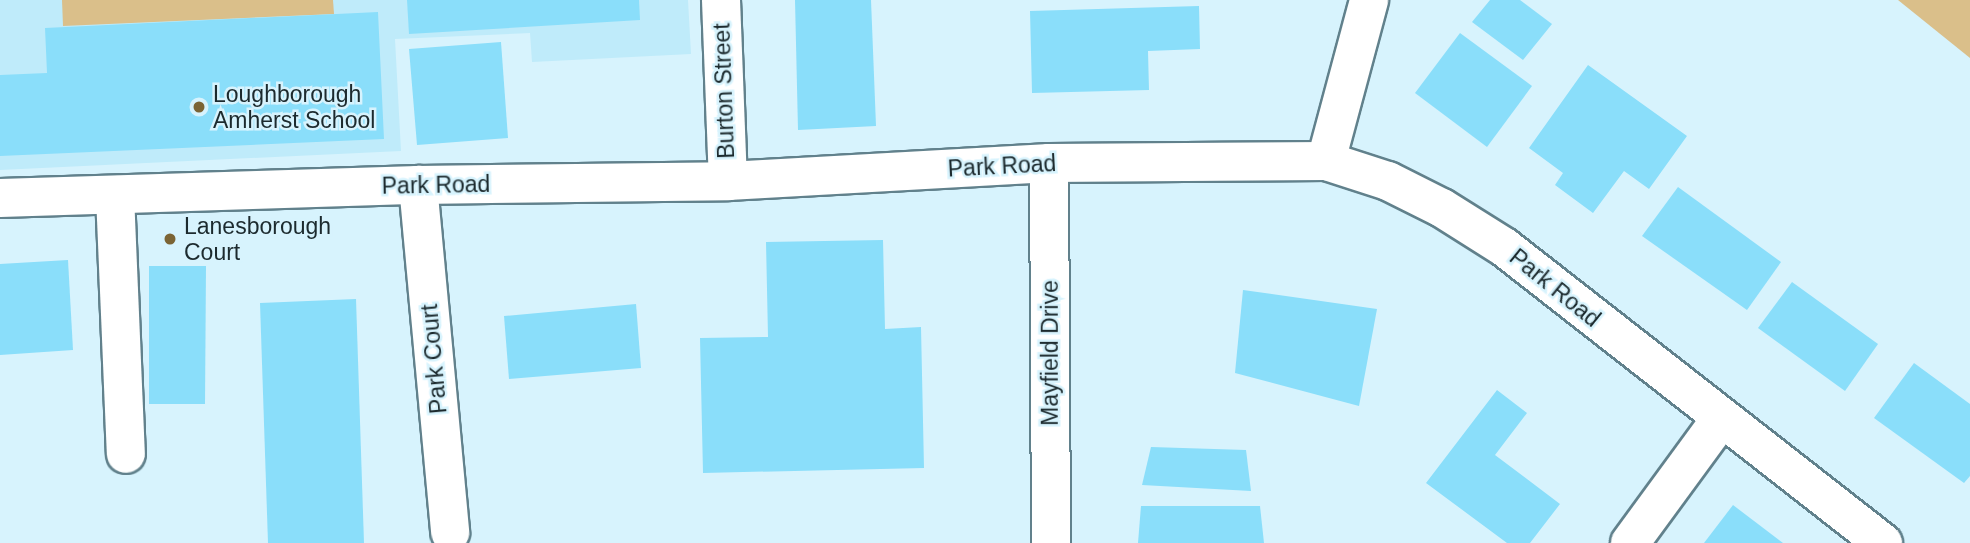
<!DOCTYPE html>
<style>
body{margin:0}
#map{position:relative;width:1970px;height:543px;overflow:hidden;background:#d7f3fd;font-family:Helvetica,sans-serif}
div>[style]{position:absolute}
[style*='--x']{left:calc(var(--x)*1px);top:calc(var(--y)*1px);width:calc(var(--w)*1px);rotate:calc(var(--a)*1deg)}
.built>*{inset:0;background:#bfebfa}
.green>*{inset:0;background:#dabf8a}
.building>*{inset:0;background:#8adefa}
.roads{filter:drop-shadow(2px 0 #61818c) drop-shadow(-2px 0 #61818c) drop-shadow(0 2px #61818c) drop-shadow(0 -2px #61818c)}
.minor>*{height:38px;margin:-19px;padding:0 19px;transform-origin:19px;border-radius:19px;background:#fff}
.tertiary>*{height:38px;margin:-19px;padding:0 19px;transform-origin:19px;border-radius:19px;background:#fff}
.dots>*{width:19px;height:19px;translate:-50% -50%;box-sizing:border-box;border:4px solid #d7f3fd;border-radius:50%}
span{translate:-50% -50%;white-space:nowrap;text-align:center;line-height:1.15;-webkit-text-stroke:5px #d7f3fd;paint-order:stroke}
.street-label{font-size:23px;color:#1c2a2e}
.poi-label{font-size:23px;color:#1c2a2e}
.left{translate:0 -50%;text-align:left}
</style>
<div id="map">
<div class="built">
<div style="clip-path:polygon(0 0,688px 0,691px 54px,532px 62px,530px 33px,395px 39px,401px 151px,0 170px)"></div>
</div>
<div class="green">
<div style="clip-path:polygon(62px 0,333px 0,334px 14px,63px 26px)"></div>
<div style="clip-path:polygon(1898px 0,1970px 0,1970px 58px)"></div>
</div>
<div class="building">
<div style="clip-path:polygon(407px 0,639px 0,640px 20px,409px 34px)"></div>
<div style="clip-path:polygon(795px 0,871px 0,876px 126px,798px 130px)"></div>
<div style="clip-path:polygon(1490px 0,1520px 0,1552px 24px,1523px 60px,1472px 22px)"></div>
<div style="clip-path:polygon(1199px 6px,1200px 49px,1148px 51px,1149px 90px,1032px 93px,1030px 11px)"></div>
<div style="clip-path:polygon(378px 12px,384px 139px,0 156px,0 75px,47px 73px,45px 28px)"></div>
<div style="clip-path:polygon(1460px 33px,1532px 86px,1487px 147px,1415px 93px)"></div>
<div style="clip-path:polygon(501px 42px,508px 138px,417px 145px,409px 49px)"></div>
<div style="clip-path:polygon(1588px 65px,1687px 136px,1649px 189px,1624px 171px,1593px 213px,1555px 185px,1563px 173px,1529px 148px)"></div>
<div style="clip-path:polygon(1678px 187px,1781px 262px,1747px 310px,1642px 236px)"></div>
<div style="clip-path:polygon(883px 240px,885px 329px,921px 327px,924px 468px,703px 473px,700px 338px,768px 337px,766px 242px)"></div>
<div style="clip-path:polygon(68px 260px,73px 350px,0 355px,0 264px)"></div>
<div style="clip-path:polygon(149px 266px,206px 266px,205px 404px,149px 404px)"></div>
<div style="clip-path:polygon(1792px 282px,1878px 344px,1845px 391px,1758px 328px)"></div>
<div style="clip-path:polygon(1243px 290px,1377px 309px,1359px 406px,1235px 373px)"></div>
<div style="clip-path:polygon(356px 299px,364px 543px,268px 543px,260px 303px)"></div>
<div style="clip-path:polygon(636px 304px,641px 368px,509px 379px,504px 316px)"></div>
<div style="clip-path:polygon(1914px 363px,1970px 404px,1970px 476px,1964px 483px,1874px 418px)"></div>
<div style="clip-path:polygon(1497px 390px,1527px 413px,1495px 455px,1560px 504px,1530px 543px,1507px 543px,1426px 483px)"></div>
<div style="clip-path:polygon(1151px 447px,1246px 450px,1251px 491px,1142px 485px)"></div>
<div style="clip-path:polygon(1733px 505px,1783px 543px,1704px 543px)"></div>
<div style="clip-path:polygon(1141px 506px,1260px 506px,1264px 543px,1138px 543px)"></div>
</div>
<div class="roads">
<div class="minor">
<div style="--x:721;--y:0;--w:181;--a:87.8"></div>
<div style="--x:1326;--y:161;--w:167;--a:-75"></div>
<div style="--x:1049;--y:163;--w:380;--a:89.7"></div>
<div style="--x:418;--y:185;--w:349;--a:84.7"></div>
<div style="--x:115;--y:195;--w:259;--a:87.6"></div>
<div style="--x:1630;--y:543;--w:152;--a:-53.8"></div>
</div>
<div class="tertiary">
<div style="--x:0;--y:198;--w:418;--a:-1.8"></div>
<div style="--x:418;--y:185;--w:310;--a:-0.7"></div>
<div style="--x:728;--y:181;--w:322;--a:-3.2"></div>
<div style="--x:1049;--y:163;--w:277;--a:-0.4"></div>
<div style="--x:1326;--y:161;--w:65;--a:17.9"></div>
<div style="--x:1388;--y:181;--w:60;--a:26.6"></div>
<div style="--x:1442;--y:208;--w:73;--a:32.2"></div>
<div style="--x:1504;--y:247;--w:481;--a:38"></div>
</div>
</div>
<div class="dots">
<div style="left:199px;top:107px;background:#7b6435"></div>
<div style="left:170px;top:239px;background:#7b6435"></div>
</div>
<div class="street-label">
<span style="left:724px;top:91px;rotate:-92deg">Burton Street</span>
<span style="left:1002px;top:166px;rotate:-3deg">Park Road</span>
<span style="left:436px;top:185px;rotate:-1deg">Park Road</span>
<span style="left:1555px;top:288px;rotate:39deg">Park Road</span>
<span style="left:1050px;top:353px;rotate:-90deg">Mayfield Drive</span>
<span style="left:434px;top:359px;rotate:-95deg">Park Court</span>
</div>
<div class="poi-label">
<span class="left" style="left:213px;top:107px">Loughborough<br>Amherst School</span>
<span class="left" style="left:184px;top:239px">Lanesborough<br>Court</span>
</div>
</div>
